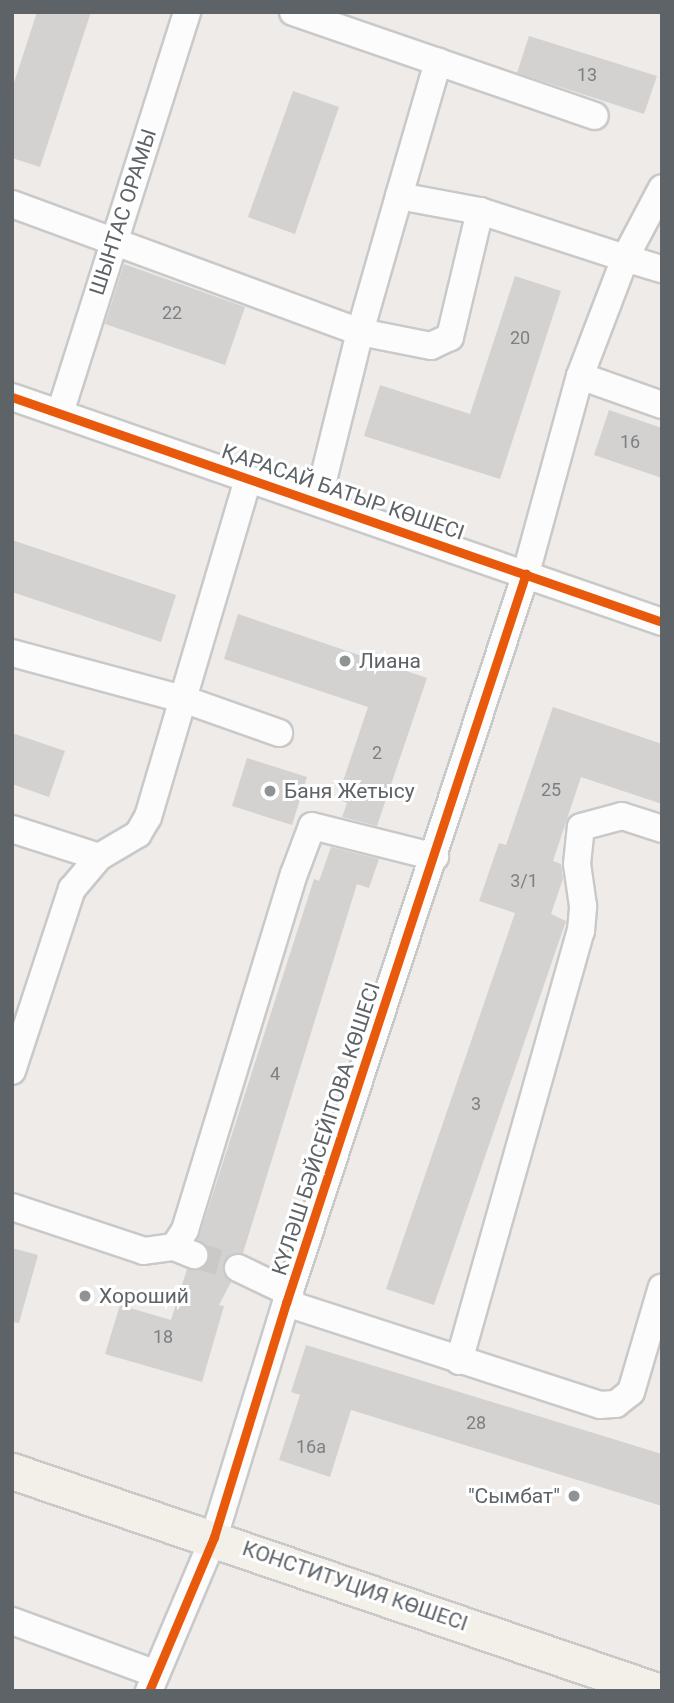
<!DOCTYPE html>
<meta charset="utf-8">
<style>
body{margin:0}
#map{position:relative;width:674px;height:1703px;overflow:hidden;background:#eeebe8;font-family:Roboto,sans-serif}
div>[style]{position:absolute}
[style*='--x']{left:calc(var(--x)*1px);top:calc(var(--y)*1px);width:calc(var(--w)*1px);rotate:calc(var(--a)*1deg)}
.building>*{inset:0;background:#d4d2d1}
.minor-tunnel>*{height:26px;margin-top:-13px;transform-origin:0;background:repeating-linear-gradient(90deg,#cac9c8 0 26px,transparent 0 39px)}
.roads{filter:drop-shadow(2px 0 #c9c9c9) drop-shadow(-2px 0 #c9c9c9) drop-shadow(0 2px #c9c9c9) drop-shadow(0 -2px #c9c9c9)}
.minor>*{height:26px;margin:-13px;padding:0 13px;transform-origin:13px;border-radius:13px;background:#fcfcfc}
.major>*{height:35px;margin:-17.5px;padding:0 17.5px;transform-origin:17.5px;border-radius:17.5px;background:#f3efe9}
.cycleway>*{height:9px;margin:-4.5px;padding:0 4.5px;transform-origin:4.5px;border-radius:4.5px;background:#e8590c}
.dots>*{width:19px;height:19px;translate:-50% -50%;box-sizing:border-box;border:4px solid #fff;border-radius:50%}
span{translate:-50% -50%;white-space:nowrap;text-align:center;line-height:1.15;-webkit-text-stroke:6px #fff;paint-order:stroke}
.number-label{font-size:18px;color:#7c8082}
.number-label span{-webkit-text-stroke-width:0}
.street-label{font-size:21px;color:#5d6367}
.poi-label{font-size:21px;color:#5d6367}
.left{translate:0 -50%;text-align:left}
.right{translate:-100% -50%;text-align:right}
.frame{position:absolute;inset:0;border:14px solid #5d6367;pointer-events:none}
</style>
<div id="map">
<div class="building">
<div style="clip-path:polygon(37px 12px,91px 12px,40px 167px,12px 158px,12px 89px)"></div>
<div style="clip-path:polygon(529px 36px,657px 76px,644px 114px,517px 73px)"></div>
<div style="clip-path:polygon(293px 91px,339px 107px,295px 234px,248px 217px)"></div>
<div style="clip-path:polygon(124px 264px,245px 307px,225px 365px,105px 324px)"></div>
<div style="clip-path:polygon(515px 276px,561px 291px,500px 479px,364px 436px,380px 385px,470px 414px)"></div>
<div style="clip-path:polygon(609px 410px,662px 428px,662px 478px,594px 455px)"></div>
<div style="clip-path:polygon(12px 540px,176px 595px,161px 642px,12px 592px)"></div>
<div style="clip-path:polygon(238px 614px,427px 678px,377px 826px,342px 817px,347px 803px,337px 799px,368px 707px,224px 659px)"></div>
<div style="clip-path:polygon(553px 707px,662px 744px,662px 804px,581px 777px,553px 861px,561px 864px,563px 879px,551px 914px,566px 921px,434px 1305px,386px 1289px,515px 913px,479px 901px,499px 843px,506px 845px)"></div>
<div style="clip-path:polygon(12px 733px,65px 751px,49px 797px,12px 784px)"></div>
<div style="clip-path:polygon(247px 758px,307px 777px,292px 825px,232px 806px)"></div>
<div style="clip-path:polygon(331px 847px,379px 859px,369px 888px,357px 884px,243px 1253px,230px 1255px,224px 1262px,225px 1276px,231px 1282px,219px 1305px,224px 1306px,202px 1382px,105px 1354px,120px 1305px,171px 1320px,187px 1269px,197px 1270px,208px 1261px,207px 1246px,198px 1240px,314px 879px,319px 881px)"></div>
<div style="clip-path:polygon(12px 1248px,38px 1255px,19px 1323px,12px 1322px)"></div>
<div style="clip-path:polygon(306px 1345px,662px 1454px,662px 1506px,351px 1410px,330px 1477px,279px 1460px,300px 1395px,291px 1392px)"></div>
</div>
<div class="minor-tunnel">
<div style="--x:194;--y:1255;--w:46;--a:16.5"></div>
</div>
<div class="roads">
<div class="minor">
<div style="--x:293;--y:12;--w:319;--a:19"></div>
<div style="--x:399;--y:196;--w:140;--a:-73.8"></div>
<div style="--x:12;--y:204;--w:371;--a:20.2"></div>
<div style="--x:360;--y:332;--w:174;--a:104"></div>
<div style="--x:480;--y:211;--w:130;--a:103.4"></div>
<div style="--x:450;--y:337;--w:21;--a:155"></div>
<div style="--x:431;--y:346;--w:72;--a:-168.8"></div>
<div style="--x:360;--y:332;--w:141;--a:-74"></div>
<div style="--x:399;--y:196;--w:82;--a:10.5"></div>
<div style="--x:480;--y:211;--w:152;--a:18"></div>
<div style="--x:625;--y:258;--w:79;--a:-62.1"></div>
<div style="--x:580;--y:376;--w:87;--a:19.5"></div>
<div style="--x:12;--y:397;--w:688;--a:19.09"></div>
<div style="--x:60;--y:413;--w:421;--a:-72.4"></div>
<div style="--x:12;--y:653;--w:177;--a:15.1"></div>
<div style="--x:183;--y:699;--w:102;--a:19.5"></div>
<div style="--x:12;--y:829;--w:91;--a:17.8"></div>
<div style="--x:12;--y:1071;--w:192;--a:-71.8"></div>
<div style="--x:72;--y:889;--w:42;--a:-49.8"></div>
<div style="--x:99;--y:857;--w:45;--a:-30.5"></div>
<div style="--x:138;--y:834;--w:20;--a:-60"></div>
<div style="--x:148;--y:817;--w:352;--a:-73.5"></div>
<div style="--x:12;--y:1207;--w:139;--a:18.4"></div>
<div style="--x:144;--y:1251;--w:30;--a:-8"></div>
<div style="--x:174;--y:1247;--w:22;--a:22"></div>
<div style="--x:174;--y:1247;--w:20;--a:-57"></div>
<div style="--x:185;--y:1230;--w:372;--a:-73"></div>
<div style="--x:294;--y:874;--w:51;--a:-69.4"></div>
<div style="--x:312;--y:826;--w:127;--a:14.1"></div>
<div style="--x:238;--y:1268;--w:58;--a:25.7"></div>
<div style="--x:286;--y:1303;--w:330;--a:18"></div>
<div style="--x:600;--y:1405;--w:16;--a:-4"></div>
<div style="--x:616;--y:1404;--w:19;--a:-39"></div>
<div style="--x:631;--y:1392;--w:109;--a:-73.6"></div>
<div style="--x:459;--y:1361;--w:447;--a:-74.2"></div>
<div style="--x:581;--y:931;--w:25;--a:-85"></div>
<div style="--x:583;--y:906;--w:42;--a:-98.1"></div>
<div style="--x:577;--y:864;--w:37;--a:-84"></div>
<div style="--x:581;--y:827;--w:42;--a:-15"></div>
<div style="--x:622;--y:816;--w:42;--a:18"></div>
<div style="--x:12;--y:1621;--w:153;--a:20.2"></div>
<div style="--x:149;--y:1691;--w:167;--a:-67.1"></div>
<div style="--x:214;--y:1537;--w:245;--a:-72.9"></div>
<div style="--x:286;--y:1303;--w:768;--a:-71.8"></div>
<div style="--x:526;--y:573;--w:204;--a:-74.7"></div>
<div style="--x:580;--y:376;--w:126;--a:-69.1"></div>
<div style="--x:625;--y:258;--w:39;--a:17"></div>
</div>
<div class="major">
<div style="--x:12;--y:1471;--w:681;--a:18.83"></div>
</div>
</div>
<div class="cycleway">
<div style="--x:12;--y:397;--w:688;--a:19.09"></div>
<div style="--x:149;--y:1691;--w:167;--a:-67.1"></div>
<div style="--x:214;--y:1537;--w:245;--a:-72.9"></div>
<div style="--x:286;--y:1303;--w:768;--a:-71.8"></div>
</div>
<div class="dots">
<div style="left:345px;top:661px;background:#909394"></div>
<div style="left:270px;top:791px;background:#909394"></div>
<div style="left:85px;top:1296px;background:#909394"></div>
<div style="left:574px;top:1496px;background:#909394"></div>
</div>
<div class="number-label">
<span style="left:587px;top:75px">13</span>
<span style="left:172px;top:313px">22</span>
<span style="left:520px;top:338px">20</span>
<span style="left:630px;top:442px">16</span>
<span style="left:377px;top:753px">2</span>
<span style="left:551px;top:790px">25</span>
<span style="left:524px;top:881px">3/1</span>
<span style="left:275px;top:1074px">4</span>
<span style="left:476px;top:1104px">3</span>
<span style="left:163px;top:1337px">18</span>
<span style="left:476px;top:1423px">28</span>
<span style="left:311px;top:1447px">16а</span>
</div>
<div class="street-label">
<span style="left:123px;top:212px;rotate:-72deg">ШЫНТАС ОРАМЫ</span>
<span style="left:343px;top:492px;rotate:19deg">ҚАРАСАЙ БАТЫР КӨШЕСІ</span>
<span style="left:326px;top:1129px;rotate:-72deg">КҮЛӘШ БӘЙСЕЙІТОВА КӨШЕСІ</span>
<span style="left:355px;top:1586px;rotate:19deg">КОНСТИТУЦИЯ КӨШЕСІ</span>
</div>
<div class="poi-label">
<span class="left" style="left:359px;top:661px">Лиана</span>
<span class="left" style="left:284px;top:791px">Баня Жетысу</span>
<span class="left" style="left:99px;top:1296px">Хороший</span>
<span class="right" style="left:560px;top:1496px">"Сымбат"</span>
</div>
<div class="frame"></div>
</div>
